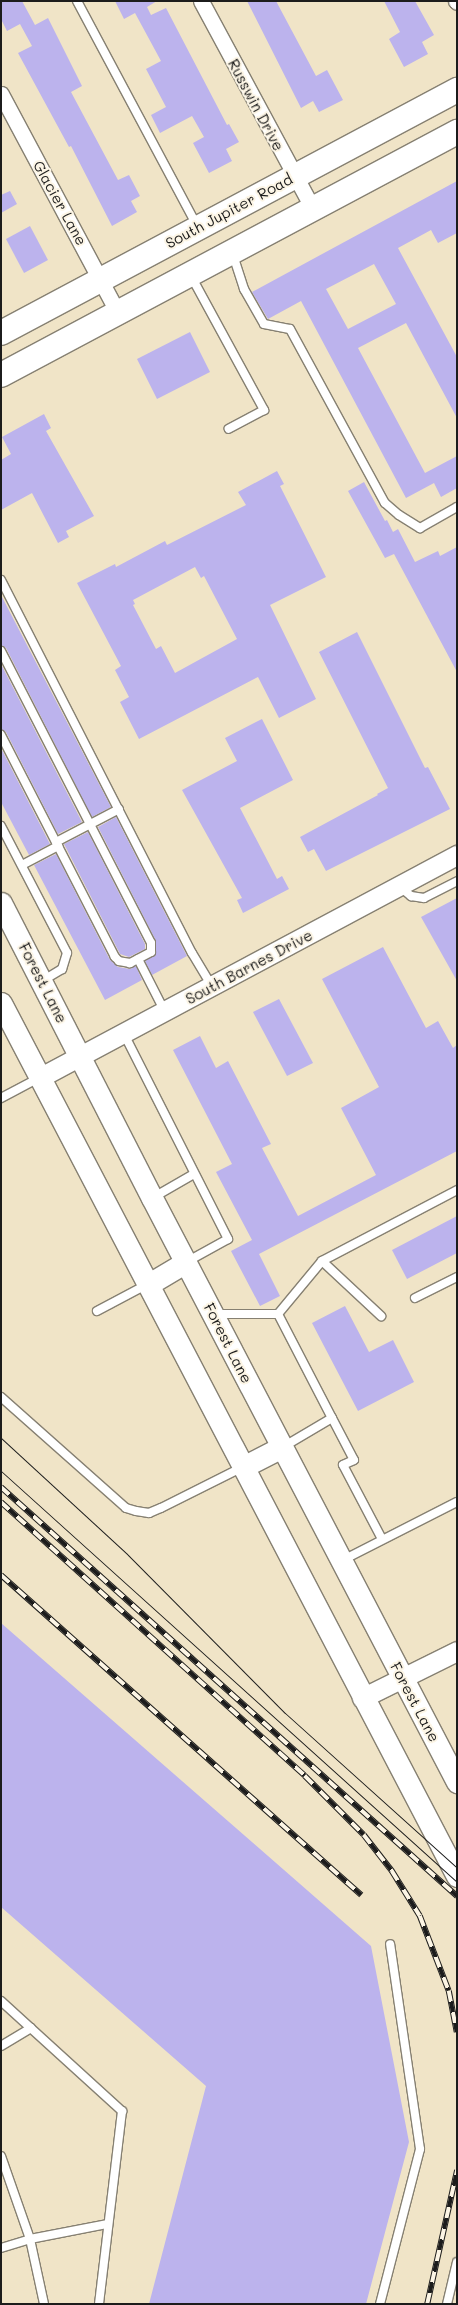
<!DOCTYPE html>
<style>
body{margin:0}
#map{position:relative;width:458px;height:2305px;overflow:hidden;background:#f0e4c7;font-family:Mali,sans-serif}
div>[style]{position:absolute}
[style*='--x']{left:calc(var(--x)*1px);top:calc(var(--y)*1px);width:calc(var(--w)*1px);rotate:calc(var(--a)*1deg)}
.building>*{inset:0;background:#bcb3ed}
.roads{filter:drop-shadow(1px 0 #868072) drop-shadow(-1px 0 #868072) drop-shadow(0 1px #868072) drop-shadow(0 -1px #868072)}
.service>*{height:8px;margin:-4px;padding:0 4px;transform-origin:4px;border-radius:4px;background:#fff}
.minor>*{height:15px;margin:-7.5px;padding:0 7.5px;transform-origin:7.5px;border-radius:7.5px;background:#fff}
.tertiary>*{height:19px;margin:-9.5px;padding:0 9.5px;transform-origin:9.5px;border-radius:9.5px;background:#fff}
.secondary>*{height:21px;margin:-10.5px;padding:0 10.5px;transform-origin:10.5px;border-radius:10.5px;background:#fff}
.primary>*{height:24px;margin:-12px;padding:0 12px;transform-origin:12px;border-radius:12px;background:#fff}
.tram>*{height:1px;margin:-0.5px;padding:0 0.5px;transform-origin:0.5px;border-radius:0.5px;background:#1c1c1c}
.rail>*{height:5.5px;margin-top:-2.75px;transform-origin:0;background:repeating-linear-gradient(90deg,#fcf5e5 0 11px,#1c1c1c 0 22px);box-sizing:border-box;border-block:1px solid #1c1c1c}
span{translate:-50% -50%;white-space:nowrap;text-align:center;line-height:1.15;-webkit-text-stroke:4px #fcf5e5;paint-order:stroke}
.street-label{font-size:15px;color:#1c1c1c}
.frame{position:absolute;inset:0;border:2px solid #1c1c1c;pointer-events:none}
</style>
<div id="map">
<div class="building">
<div style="clip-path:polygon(1px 1px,22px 1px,35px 25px,48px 18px,82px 86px,71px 92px,118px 180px,129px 175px,140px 196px,131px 201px,137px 212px,112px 226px,71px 146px,69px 147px,18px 53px,32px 46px,20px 24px,7px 31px,1px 19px)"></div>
<div style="clip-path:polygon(115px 1px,157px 1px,147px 7px,151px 15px,166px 8px,227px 125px,229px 124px,239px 142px,226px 149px,232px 161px,209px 173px,193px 143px,204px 137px,192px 116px,160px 133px,151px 115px,166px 107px,146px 69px,161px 61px,135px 13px,124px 19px)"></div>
<div style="clip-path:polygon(247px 1px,276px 1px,316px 76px,327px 70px,343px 100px,319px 112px,313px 101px,301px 108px)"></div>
<div style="clip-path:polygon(384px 1px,415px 1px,434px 35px,422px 42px,428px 54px,404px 67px,389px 39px,400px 32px)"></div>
<div style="clip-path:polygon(evenodd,457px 181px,457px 233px,438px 243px,431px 230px,398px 248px,457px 357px,457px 418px,406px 323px,358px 348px,425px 473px,457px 456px,457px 488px,441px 497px,434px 483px,406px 498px,301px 301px,268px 319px,252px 292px,457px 181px,374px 264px,396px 304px,348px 329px,326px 289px,374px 264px)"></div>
<div style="clip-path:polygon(10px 191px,17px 204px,1px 213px,1px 195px)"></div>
<div style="clip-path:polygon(30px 226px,48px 260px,24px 273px,6px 239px)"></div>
<div style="clip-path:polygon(190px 332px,210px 372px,157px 399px,137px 359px)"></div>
<div style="clip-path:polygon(44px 414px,51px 428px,46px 431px,94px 516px,66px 531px,69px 537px,58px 543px,32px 493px,1px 510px,1px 460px,11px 454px,2px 437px)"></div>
<div style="clip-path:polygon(evenodd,277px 471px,284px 484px,280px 486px,326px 577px,270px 605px,316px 699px,279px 718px,258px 677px,139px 739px,120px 702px,129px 697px,115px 670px,121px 666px,77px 583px,115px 564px,116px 567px,165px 541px,167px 545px,246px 505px,238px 492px,277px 471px,195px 567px,201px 578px,204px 576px,237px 639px,175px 673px,161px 646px,156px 649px,133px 605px,135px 604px,133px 600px,195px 567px)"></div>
<div style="clip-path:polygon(364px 482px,385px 521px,387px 520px,393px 532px,398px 529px,415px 562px,438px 551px,440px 556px,457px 547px,457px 672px,394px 554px,385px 558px,348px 491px)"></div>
<div style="clip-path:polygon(1px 595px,111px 807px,92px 817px,6px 648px,1px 645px)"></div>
<div style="clip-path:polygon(357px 632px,425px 768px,428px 767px,450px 809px,326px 871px,314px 849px,308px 852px,300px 837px,378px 795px,377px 794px,388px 788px,319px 652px)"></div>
<div style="clip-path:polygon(1px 664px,82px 822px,58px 834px,6px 732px,1px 729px)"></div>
<div style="clip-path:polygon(262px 719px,293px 780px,240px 808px,277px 879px,282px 876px,289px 889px,243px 913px,237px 900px,242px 898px,182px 790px,237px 761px,225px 738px)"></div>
<div style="clip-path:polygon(1px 748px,50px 844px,29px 855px,1px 802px)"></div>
<div style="clip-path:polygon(116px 817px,187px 956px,152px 975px,145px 961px,156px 954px,156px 941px,98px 827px)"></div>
<div style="clip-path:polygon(88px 832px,145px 944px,145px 949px,129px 957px,120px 954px,64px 844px)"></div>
<div style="clip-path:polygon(56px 854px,110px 960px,118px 967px,130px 969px,136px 966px,142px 980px,105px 1000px,34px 865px)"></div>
<div style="clip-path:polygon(457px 898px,457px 981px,421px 917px)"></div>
<div style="clip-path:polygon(383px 947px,426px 1028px,438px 1021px,453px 1048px,457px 1045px,457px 1151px,259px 1254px,280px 1296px,260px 1306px,231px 1251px,252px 1240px,216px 1172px,232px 1164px,173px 1050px,200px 1036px,216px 1068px,228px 1061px,271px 1144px,262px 1148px,298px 1216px,376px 1175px,341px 1108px,379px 1087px,322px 979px)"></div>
<div style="clip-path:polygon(279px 999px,313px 1063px,287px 1076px,253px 1012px)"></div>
<div style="clip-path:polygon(457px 1216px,457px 1253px,407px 1279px,392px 1250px)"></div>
<div style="clip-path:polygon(345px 1306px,369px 1352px,393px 1340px,414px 1382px,358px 1411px,312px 1323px)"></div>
<div style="clip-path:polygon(1px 1623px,371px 1946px,409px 2142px,366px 2304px,149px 2304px,206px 2086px,1px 1907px)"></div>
</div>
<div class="roads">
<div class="service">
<div style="--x:77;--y:1;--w:255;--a:61.9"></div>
<div style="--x:233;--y:255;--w:36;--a:72"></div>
<div style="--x:244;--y:289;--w:40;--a:60.3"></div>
<div style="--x:264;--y:324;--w:26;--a:11"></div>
<div style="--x:290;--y:329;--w:198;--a:61.4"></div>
<div style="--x:385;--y:503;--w:18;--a:41"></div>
<div style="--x:399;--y:515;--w:25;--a:32"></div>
<div style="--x:420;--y:528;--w:43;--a:-29.6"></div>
<div style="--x:191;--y:276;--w:153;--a:61.4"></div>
<div style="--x:264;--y:410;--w:40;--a:152"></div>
<div style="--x:1;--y:580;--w:419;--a:62.9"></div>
<div style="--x:192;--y:953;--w:37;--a:59"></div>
<div style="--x:1;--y:651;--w:328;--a:62.8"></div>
<div style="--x:151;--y:943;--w:9;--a:90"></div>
<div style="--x:151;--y:952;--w:24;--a:152"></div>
<div style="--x:130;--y:963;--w:11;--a:-170"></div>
<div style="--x:119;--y:961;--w:6;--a:-135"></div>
<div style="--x:115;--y:957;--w:250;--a:-117.2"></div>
<div style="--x:1;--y:826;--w:143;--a:62.5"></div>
<div style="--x:67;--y:953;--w:17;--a:107"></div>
<div style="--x:62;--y:969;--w:23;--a:149"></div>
<div style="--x:56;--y:842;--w:71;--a:-27.6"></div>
<div style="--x:22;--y:865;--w:41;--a:-27.8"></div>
<div style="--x:399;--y:886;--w:16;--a:40"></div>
<div style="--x:411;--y:896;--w:13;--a:9"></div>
<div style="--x:424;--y:898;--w:37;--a:-27"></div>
<div style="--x:138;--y:959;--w:57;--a:63"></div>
<div style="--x:124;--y:1034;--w:230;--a:63.1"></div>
<div style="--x:228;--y:1239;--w:46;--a:151.2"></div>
<div style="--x:1;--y:1098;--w:43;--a:-27.8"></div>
<div style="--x:154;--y:1197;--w:46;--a:-29.9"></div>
<div style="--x:322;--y:1261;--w:81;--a:43"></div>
<div style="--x:415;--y:1298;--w:47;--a:-26.6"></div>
<div style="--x:97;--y:1311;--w:55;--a:-28"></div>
<div style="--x:214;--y:1314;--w:64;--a:0"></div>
<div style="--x:278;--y:1314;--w:117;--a:62.6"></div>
<div style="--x:332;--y:1418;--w:57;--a:149.4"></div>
<div style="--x:278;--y:1314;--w:69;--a:-50.3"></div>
<div style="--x:322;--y:1261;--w:153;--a:-27.7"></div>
<div style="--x:1;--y:1397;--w:167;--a:41.6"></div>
<div style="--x:126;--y:1508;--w:10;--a:17"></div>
<div style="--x:136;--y:1511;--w:13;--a:9"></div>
<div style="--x:149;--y:1513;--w:13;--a:-23"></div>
<div style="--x:161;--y:1508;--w:89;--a:-26.6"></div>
<div style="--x:332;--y:1418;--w:47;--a:62.4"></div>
<div style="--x:354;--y:1460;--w:12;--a:156"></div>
<div style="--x:343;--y:1465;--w:84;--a:62.2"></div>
<div style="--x:343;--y:1560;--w:128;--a:-27"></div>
<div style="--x:1;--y:2001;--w:164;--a:42.3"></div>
<div style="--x:122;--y:2111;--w:194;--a:96.8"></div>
<div style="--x:1;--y:2046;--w:35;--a:-31"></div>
<div style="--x:1;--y:2156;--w:88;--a:70.7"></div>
<div style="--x:30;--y:2239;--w:66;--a:77.8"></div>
<div style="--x:1;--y:2248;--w:30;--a:-17"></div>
<div style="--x:30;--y:2239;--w:78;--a:-11"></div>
<div style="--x:380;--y:2304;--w:160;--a:-75.5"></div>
<div style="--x:420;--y:2149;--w:207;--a:-98.3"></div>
<div style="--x:447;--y:2304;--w:43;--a:-76.6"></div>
</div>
<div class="minor">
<div style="--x:201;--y:1;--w:236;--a:61.7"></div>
<div style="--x:456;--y:1;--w:1;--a:45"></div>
<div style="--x:1;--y:94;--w:248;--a:61.9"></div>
</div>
<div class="tertiary">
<div style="--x:41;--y:1077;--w:472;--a:-28.1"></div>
<div style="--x:362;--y:1698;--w:106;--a:-26.3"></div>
</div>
<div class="secondary">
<div style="--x:1;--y:903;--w:331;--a:62.9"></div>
<div style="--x:152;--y:1198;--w:659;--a:62.42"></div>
<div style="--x:1;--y:1003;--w:985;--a:62.42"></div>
<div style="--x:149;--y:1284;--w:43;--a:-30.7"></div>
<div style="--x:243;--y:1467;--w:44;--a:-27.1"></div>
</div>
<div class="primary">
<div style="--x:1;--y:333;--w:517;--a:-28.05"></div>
<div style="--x:1;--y:375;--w:517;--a:-28.05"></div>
</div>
</div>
<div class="tram">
<div style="--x:1;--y:1438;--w:171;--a:42.6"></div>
<div style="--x:127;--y:1554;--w:224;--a:45.2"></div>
<div style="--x:285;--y:1713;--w:232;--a:42"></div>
<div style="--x:1;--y:1471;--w:614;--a:42.03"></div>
</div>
<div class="rail">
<div style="--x:1;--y:1487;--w:613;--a:41.89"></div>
<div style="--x:1;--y:1502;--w:409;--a:42"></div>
<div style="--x:305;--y:1776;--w:83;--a:45"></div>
<div style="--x:364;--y:1835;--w:46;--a:52.1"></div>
<div style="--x:392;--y:1871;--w:53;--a:58.1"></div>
<div style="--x:420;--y:1916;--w:80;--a:68.9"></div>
<div style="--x:449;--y:1991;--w:42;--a:79"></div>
<div style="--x:1;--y:1575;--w:482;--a:41.6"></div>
<div style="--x:427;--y:2304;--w:137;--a:-77.4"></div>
</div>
<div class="street-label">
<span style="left:256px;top:105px;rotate:62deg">Russwin Drive</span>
<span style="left:60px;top:203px;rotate:61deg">Glacier Lane</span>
<span style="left:229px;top:211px;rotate:-28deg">South Jupiter Road</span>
<span style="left:249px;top:967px;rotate:-28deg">South Barnes Drive</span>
<span style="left:43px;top:983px;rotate:63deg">Forest Lane</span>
<span style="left:228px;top:1343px;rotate:63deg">Forest Lane</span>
<span style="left:415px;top:1702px;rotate:62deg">Forest Lane</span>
</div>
<div class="frame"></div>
</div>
